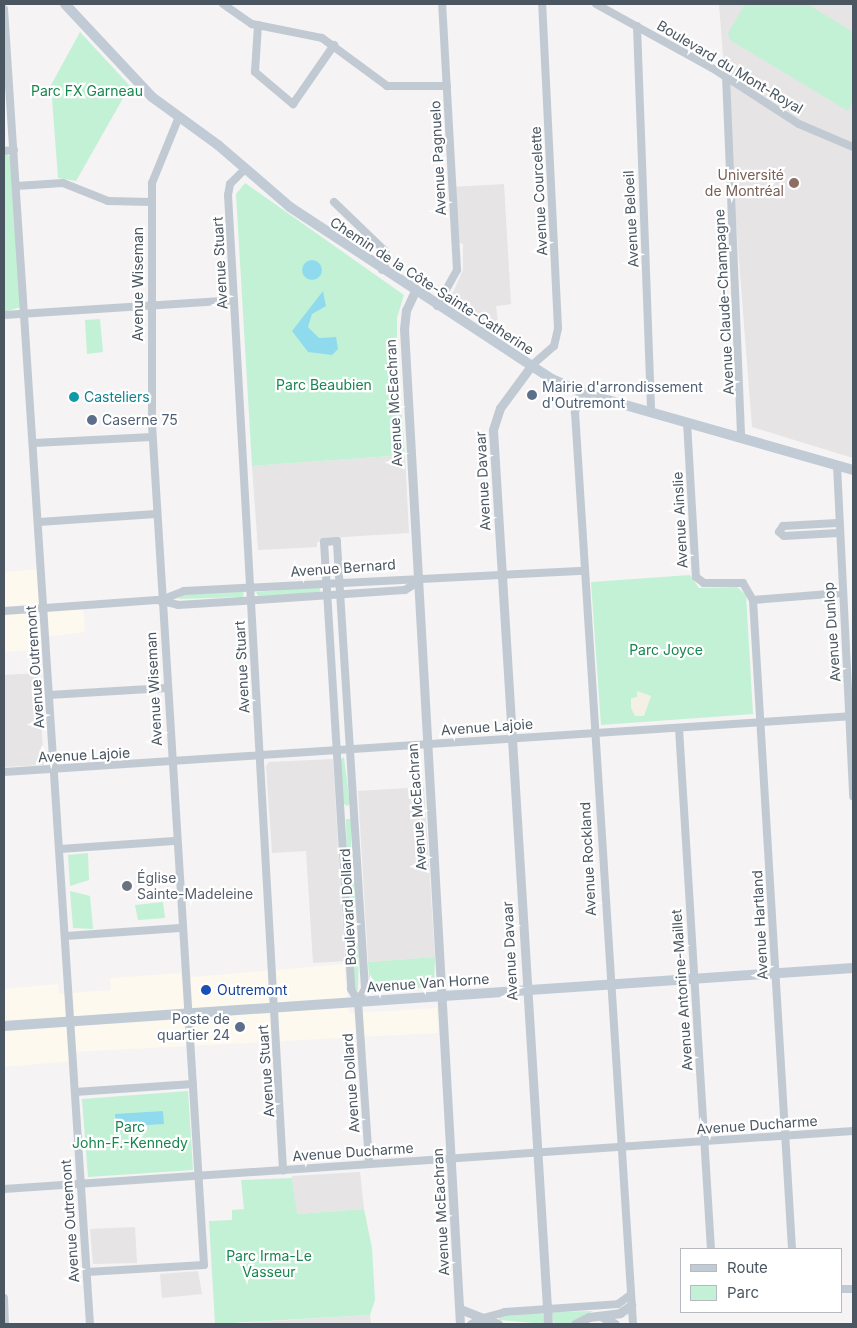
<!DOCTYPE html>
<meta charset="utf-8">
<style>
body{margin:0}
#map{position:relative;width:857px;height:1328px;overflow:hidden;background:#f5f3f3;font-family:Inter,sans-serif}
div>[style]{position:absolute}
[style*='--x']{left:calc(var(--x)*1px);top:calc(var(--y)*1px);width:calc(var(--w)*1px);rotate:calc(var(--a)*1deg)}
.commercial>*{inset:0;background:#fdf9ef}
.education>*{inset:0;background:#e6e4e5}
.green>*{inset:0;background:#c3f1d5}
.sand>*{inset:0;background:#f5f0e5}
.water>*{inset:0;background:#90daee}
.round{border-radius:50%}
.minor>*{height:8px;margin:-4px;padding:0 4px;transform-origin:4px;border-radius:4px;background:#c1cad2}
.tertiary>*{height:9px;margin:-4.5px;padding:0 4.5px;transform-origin:4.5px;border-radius:4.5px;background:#c1cad2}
.secondary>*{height:10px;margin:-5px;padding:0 5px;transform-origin:5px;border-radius:5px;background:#c1cbd6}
.dots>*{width:14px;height:14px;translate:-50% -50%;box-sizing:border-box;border:2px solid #fff;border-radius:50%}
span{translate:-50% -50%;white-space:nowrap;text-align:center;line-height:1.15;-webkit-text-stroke:4.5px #fff;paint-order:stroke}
.street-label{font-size:14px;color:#4a5661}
.park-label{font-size:14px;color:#17864f}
.education-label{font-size:14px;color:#785e54}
.right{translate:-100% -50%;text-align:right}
.service-label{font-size:14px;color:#4e5e75}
.left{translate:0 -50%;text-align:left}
.culture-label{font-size:14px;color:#0d838f}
.worship-label{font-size:14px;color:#5b616d}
.transit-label{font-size:14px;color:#164399}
.frame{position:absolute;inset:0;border:5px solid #4a5661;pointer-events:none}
.legend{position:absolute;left:680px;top:1248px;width:162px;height:65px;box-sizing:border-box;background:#fff;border:1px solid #b7bbc0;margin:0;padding:6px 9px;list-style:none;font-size:15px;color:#4a5661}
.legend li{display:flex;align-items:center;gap:10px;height:25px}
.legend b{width:25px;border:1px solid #b7bbc0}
</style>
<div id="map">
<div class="commercial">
<div style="clip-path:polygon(41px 569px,44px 608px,83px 605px,85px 632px,45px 637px,46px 649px,4px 652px,4px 572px)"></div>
<div style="clip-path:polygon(344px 964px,349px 1013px,437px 1008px,438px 1033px,73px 1052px,73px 1061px,4px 1067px,4px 989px,58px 984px,59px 994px,111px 990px,110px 978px,181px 973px,181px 978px)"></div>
</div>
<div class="education">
<div style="clip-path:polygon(719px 4px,853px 4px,853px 458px,752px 427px)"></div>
<div style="clip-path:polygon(504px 184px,511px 304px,496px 306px,499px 331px,450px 299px,463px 270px,463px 244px,456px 242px,452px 187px)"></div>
<div style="clip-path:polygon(405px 455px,409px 533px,344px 537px,317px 542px,317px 547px,258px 550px,252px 466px)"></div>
<div style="clip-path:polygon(38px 673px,44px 765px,4px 767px,5px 675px)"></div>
<div style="clip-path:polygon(333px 759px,345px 961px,313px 963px,306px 851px,272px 853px,266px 766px,269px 762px)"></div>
<div style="clip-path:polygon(424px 787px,435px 957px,368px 962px,358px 791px)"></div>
<div style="clip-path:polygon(360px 1172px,364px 1209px,296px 1214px,292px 1176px)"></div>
<div style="clip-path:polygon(135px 1227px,137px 1263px,93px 1264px,90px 1229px)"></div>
<div style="clip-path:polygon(198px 1271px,202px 1294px,162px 1298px,160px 1274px)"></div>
<div style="clip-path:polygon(370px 1315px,371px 1324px,228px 1324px)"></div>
</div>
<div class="green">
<div style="clip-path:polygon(745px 4px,807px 4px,853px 32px,853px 101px,848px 111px,730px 40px,728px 33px)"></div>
<div style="clip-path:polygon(80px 32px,130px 86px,76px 181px,58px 178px,51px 85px)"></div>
<div style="clip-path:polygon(5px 154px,11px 157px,21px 307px,4px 312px)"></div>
<div style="clip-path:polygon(245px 183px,404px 295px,397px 318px,397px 357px,405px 455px,252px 466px,236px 194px)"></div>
<div style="clip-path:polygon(100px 319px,103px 352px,87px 354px,85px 320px)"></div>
<div style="clip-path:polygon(690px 575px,699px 588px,737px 587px,746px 595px,753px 714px,601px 725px,591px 582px)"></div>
<div style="clip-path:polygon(321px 586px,319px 593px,258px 596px,256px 592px)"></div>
<div style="clip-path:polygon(244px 591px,243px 597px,178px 599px,183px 594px)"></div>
<div style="clip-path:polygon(344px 757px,350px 804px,347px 806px,343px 803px,340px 760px)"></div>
<div style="clip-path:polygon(346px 819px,351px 819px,351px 868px,347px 865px)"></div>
<div style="clip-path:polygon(88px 853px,89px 880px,70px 886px,68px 855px)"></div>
<div style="clip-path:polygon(350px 880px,356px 882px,355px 935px,351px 933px)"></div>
<div style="clip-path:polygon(70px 891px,90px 896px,93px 929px,73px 928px)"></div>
<div style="clip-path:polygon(163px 902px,165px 918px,138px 920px,135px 905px)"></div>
<div style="clip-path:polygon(355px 942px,359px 944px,358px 991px,354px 988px,351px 946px)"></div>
<div style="clip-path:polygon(435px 957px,434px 987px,370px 990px,368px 962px)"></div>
<div style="clip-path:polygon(188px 1091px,193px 1170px,88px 1177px,82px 1099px)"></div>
<div style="clip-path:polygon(292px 1178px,297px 1214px,364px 1209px,372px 1248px,375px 1300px,370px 1315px,215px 1324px,209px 1221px,232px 1220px,232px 1210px,244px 1209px,241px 1180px)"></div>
<div style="clip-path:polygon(593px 1311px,569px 1324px,554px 1324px,552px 1315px,552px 1312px)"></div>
<div style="clip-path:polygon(542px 1312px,545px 1324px,499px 1320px,499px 1317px)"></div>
</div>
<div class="sand">
<div style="clip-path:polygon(637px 691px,651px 696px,644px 716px,635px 716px,631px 708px,631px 698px,637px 697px)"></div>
</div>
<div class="water">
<div class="round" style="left:302px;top:260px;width:20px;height:20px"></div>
<div style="clip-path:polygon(323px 291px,326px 306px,312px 314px,308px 327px,319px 338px,336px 337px,338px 349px,332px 355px,308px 352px,292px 331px)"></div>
<div style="clip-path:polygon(163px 1111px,164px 1124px,116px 1127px,115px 1114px)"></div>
</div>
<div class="minor">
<div style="--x:223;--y:4;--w:35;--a:35"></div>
<div style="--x:252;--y:24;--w:71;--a:11.3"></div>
<div style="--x:322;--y:38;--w:81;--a:36.4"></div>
<div style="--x:387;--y:86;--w:60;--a:0"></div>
<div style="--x:596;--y:4;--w:132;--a:28.9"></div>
<div style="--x:712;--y:68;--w:103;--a:32.8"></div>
<div style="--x:799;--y:124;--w:59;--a:23.1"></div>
<div style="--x:4;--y:9;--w:1318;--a:86.26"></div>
<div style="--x:258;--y:25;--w:47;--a:93.7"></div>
<div style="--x:255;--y:72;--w:50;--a:40.1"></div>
<div style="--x:293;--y:104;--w:72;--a:-55.2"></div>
<div style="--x:637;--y:26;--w:385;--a:87.9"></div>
<div style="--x:726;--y:76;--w:360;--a:87.6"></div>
<div style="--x:4;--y:151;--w:10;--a:-6"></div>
<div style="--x:245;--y:169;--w:21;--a:135"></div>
<div style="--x:230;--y:184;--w:11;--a:100"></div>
<div style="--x:228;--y:195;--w:977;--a:86.77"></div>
<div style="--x:16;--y:186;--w:47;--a:-3.7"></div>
<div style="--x:63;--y:183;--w:48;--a:21.8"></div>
<div style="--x:108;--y:201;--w:43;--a:1.3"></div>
<div style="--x:334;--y:202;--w:71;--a:43.9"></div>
<div style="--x:385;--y:251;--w:8;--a:76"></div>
<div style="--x:387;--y:259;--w:12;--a:114"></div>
<div style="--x:437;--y:306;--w:41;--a:-60.9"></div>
<div style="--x:457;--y:270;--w:266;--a:-93.2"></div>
<div style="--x:4;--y:315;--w:230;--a:-3.7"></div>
<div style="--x:531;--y:366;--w:30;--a:-41"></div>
<div style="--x:554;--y:346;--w:18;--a:-77"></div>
<div style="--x:558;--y:328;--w:324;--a:-92.8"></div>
<div style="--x:583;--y:393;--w:21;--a:113"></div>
<div style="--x:575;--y:412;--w:914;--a:86.36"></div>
<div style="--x:687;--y:422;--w:155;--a:86.7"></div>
<div style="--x:696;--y:577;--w:10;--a:37"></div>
<div style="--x:704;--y:583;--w:39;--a:0"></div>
<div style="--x:743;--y:583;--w:20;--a:60"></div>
<div style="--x:753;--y:600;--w:650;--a:86.56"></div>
<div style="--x:34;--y:443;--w:118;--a:-2.9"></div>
<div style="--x:837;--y:465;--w:332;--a:87.2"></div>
<div style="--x:39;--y:522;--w:117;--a:-3.9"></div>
<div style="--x:837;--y:523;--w:54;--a:176.8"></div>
<div style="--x:783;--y:526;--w:7;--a:124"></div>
<div style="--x:779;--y:532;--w:6;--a:39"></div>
<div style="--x:784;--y:536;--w:54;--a:-3.2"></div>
<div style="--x:161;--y:600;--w:25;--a:-21"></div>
<div style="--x:184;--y:591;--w:401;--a:-2.9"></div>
<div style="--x:753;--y:600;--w:89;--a:-4.5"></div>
<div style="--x:4;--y:611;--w:153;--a:-4.1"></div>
<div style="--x:157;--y:600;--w:22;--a:13"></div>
<div style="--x:178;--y:605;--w:64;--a:-3.6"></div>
<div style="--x:242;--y:601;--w:163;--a:-3.9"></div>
<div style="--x:405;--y:590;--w:15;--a:-32"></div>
<div style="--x:49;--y:695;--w:117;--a:-3.4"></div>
<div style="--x:679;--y:728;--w:522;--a:86.49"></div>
<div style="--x:4;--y:772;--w:851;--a:-3.77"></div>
<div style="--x:60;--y:849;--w:114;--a:-4"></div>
<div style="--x:66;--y:936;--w:114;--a:-4"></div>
<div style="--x:358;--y:1001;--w:14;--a:-60"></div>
<div style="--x:365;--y:989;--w:449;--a:-93.6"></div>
<div style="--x:337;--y:541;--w:13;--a:176"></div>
<div style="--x:324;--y:542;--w:448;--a:86.5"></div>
<div style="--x:351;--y:989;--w:14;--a:60"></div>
<div style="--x:358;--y:1001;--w:163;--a:86.1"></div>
<div style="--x:75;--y:1092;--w:118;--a:-3.9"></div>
<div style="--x:4;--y:1189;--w:851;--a:-3.91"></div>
<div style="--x:87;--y:1272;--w:117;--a:-3.4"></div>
<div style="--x:204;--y:1265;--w:842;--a:-93.54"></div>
<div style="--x:152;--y:425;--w:242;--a:-90"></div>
<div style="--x:152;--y:183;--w:71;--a:-67.8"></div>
<div style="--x:841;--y:1289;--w:12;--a:0"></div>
<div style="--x:4;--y:1298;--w:26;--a:88"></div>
<div style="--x:483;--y:1318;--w:23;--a:-15"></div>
<div style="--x:505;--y:1312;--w:113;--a:-4"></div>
<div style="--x:618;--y:1304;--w:14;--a:-36"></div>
</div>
<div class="tertiary">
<div style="--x:415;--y:291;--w:21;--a:115"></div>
<div style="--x:406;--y:310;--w:19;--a:96"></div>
<div style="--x:404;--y:329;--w:997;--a:86.78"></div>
<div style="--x:531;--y:366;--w:52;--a:126.4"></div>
<div style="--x:500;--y:408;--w:23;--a:108"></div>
<div style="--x:493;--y:430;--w:896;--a:86.48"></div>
<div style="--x:460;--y:1309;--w:41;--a:21.5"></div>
<div style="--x:601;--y:1316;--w:16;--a:30"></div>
<div style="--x:471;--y:1324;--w:13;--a:-27"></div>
<div style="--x:575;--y:1324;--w:16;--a:-27"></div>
<div style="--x:589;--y:1317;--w:31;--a:-7"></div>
<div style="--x:620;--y:1313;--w:14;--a:-36"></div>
</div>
<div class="secondary">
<div style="--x:65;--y:4;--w:127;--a:46.9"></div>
<div style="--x:152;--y:97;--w:82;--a:36"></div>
<div style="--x:218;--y:145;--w:95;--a:40.7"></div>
<div style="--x:290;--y:207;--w:313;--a:33.3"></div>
<div style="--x:552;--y:379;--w:34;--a:24"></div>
<div style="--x:583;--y:393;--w:281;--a:15.9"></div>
<div style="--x:4;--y:1026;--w:851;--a:-3.91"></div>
</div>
<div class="dots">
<div style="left:794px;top:183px;background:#8d6e63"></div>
<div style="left:532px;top:395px;background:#5c6f8a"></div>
<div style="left:74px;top:397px;background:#0f9aa8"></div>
<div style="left:92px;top:420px;background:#5c6f8a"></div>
<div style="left:127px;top:886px;background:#6b7280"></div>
<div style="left:206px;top:990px;background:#1a4fb4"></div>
<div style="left:240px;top:1027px;background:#5c6f8a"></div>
</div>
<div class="street-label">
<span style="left:730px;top:67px;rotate:31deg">Boulevard du Mont-Royal</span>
<span style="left:438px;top:158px;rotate:-93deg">Avenue Pagnuelo</span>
<span style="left:539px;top:191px;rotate:-93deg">Avenue Courcelette</span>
<span style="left:631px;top:219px;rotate:-93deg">Avenue Beloeil</span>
<span style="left:220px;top:263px;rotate:-93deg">Avenue Stuart</span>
<span style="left:138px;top:284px;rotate:-90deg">Avenue Wiseman</span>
<span style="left:432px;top:286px;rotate:33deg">Chemin de la Côte-Sainte-Catherine</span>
<span style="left:724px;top:302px;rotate:-93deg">Avenue Claude-Champagne</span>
<span style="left:394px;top:403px;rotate:-93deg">Avenue McEachran</span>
<span style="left:483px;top:481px;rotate:-93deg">Avenue Davaar</span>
<span style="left:680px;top:520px;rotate:-93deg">Avenue Ainslie</span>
<span style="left:343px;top:568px;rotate:-4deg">Avenue Bernard</span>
<span style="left:832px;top:632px;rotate:-94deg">Avenue Dunlop</span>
<span style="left:35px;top:667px;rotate:-94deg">Avenue Outremont</span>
<span style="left:242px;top:667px;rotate:-93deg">Avenue Stuart</span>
<span style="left:154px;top:689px;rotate:-93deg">Avenue Wiseman</span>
<span style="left:487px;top:727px;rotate:-4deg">Avenue Lajoie</span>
<span style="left:84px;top:755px;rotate:-3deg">Avenue Lajoie</span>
<span style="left:417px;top:807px;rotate:-94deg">Avenue McEachran</span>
<span style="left:588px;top:859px;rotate:-93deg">Avenue Rockland</span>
<span style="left:348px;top:907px;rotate:-93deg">Boulevard Dollard</span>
<span style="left:760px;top:925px;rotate:-93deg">Avenue Hartland</span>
<span style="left:510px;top:951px;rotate:-93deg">Avenue Davaar</span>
<span style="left:428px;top:983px;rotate:-4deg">Avenue Van Horne</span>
<span style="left:682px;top:990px;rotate:-94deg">Avenue Antonine-Maillet</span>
<span style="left:266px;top:1071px;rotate:-94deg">Avenue Stuart</span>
<span style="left:351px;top:1083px;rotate:-94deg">Avenue Dollard</span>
<span style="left:757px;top:1125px;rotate:-4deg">Avenue Ducharme</span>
<span style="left:353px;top:1152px;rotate:-4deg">Avenue Ducharme</span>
<span style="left:441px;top:1212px;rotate:-93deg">Avenue McEachran</span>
<span style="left:70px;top:1221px;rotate:-94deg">Avenue Outremont</span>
</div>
<div class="park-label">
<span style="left:87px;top:91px">Parc FX Garneau</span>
<span style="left:324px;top:385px">Parc Beaubien</span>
<span style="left:666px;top:650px">Parc Joyce</span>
<span style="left:130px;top:1135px">Parc<br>John-F.-Kennedy</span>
<span style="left:269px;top:1264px">Parc Irma-Le<br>Vasseur</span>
</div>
<div class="education-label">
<span class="right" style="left:784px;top:183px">Université<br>de Montréal</span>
</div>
<div class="service-label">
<span class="left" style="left:542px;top:395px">Mairie d'arrondissement<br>d'Outremont</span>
<span class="left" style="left:102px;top:420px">Caserne 75</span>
<span class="right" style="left:230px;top:1027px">Poste de<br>quartier 24</span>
</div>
<div class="culture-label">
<span class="left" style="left:84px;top:397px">Casteliers</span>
</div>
<div class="worship-label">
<span class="left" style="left:137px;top:886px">Église<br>Sainte-Madeleine</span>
</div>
<div class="transit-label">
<span class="left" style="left:217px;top:990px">Outremont</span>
</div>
<div class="frame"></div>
<ul class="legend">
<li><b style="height:6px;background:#c1cbd6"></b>Route</li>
<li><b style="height:14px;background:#c3f1d5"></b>Parc</li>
</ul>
</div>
